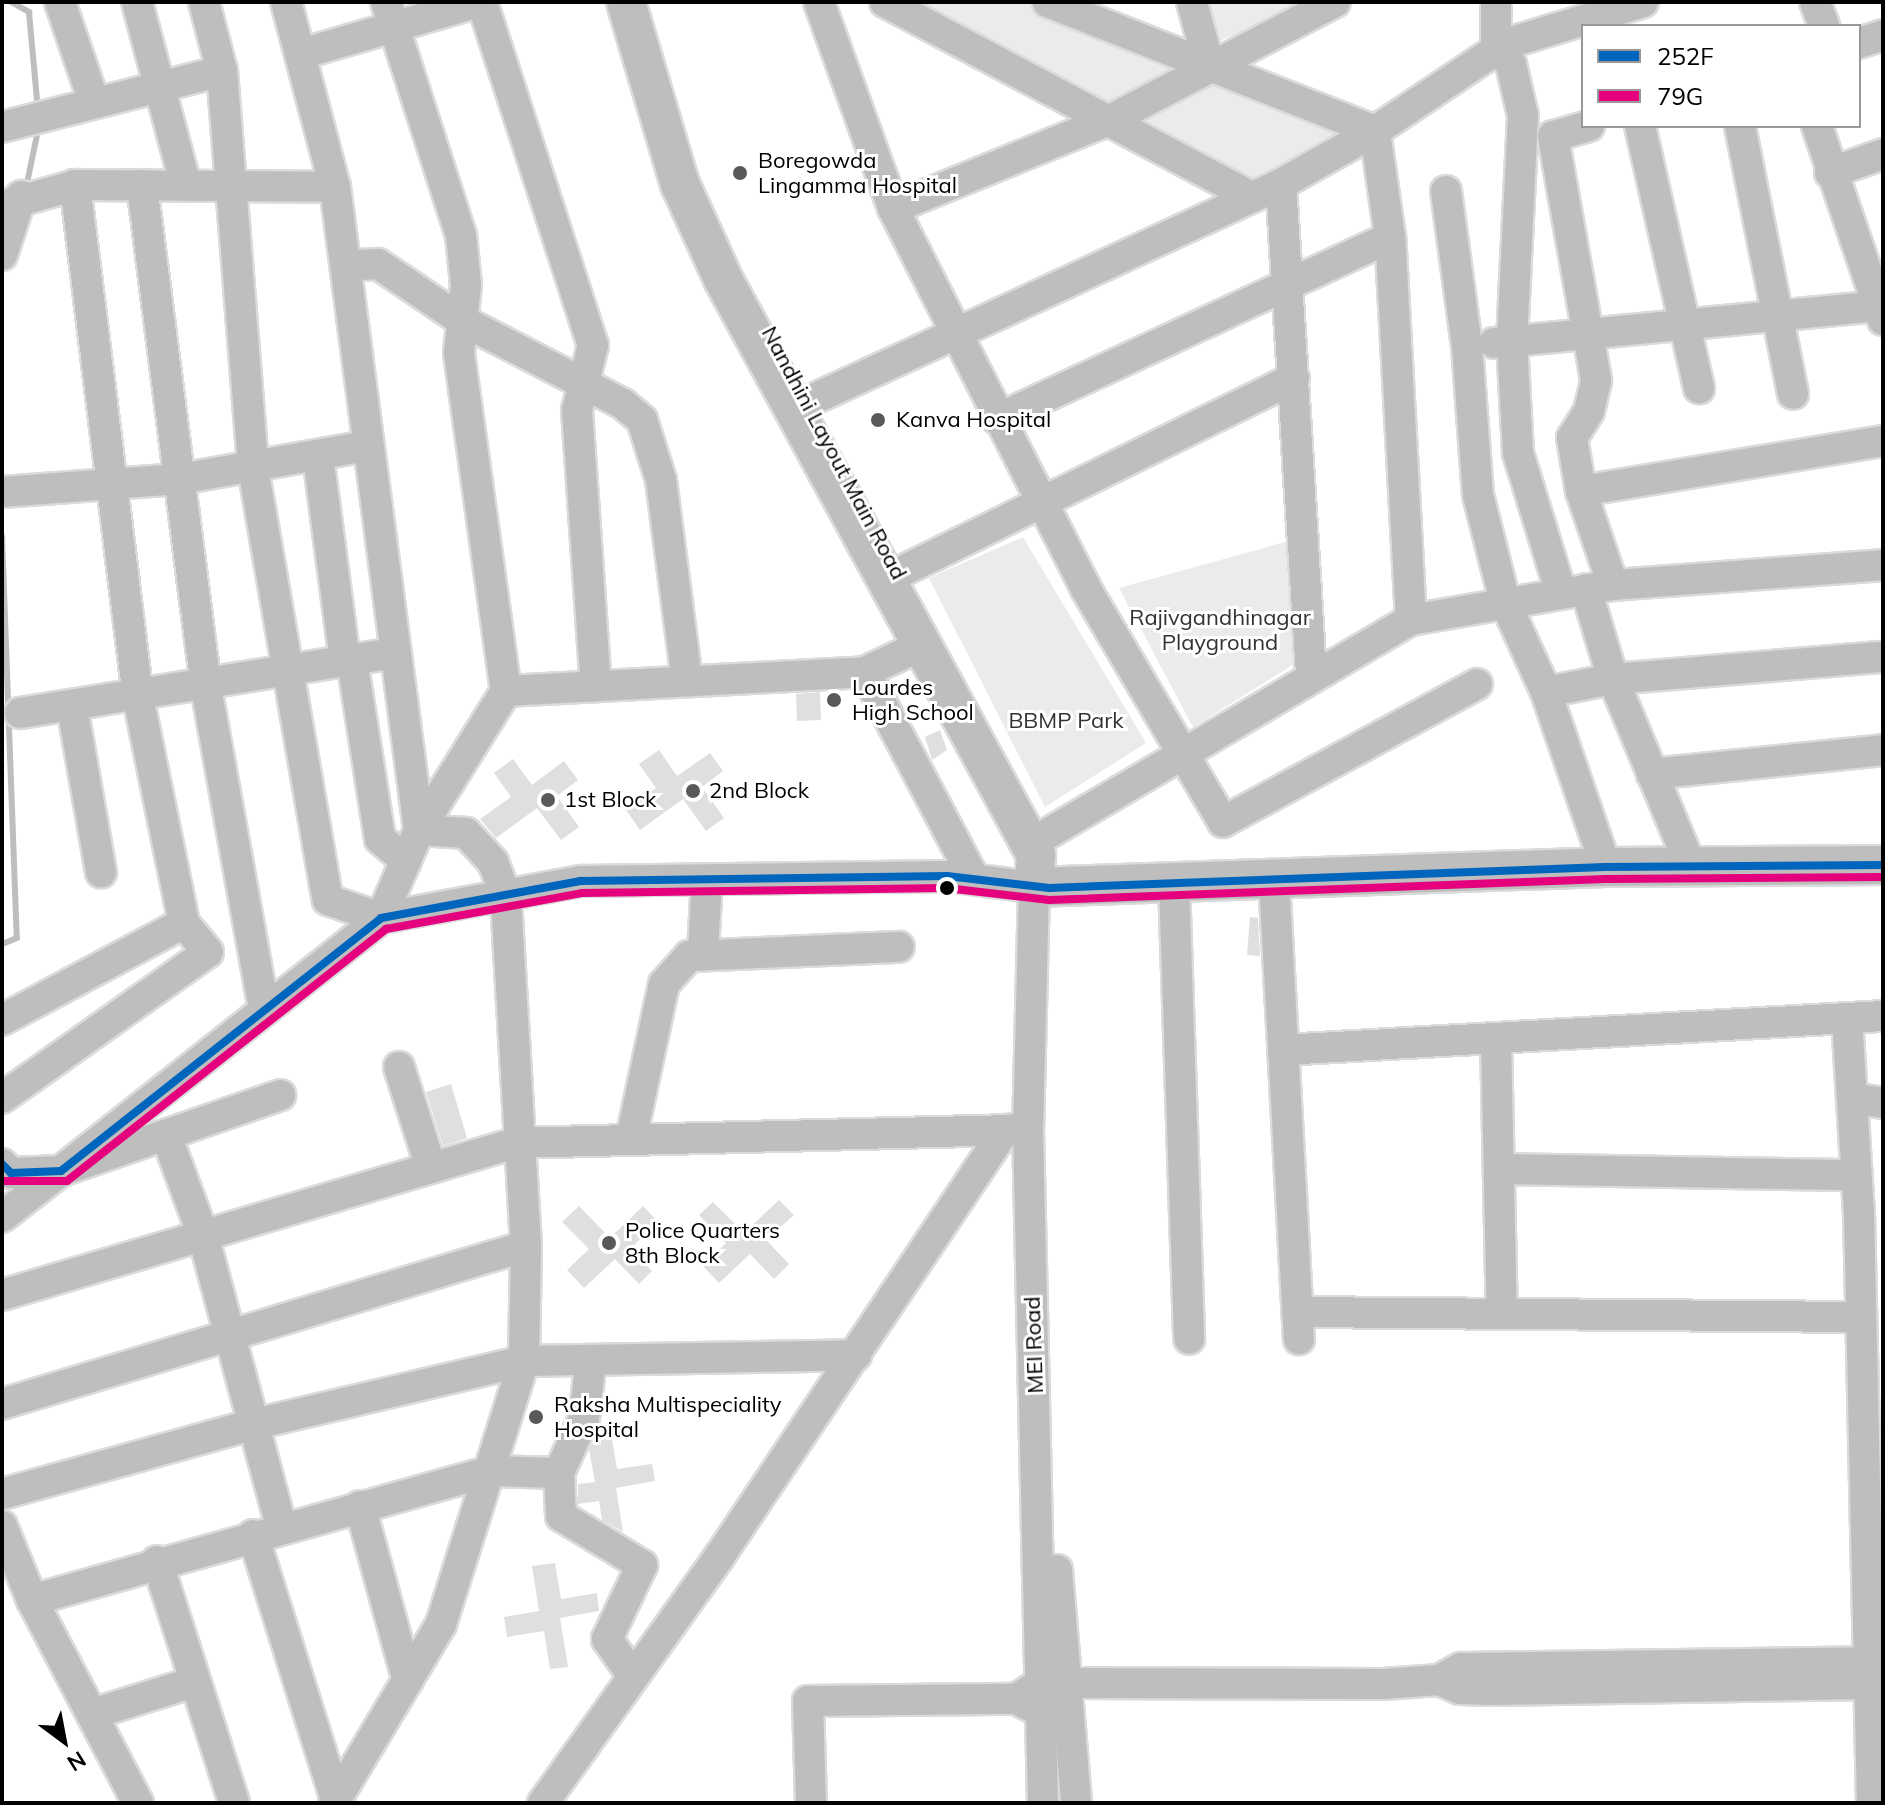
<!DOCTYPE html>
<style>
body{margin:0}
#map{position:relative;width:1885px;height:1805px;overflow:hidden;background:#fff;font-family:Mulish,sans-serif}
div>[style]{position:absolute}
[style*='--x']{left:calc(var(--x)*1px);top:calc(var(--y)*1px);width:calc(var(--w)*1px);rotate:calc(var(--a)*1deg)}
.green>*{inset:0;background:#ebebeb}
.stream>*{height:6px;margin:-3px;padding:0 3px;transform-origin:3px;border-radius:3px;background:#bebebe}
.building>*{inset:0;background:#dfdfdf}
.roads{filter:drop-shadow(2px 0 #dbdbdb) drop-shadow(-2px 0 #dbdbdb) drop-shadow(0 2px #dbdbdb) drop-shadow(0 -2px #dbdbdb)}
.minor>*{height:30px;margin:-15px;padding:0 15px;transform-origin:15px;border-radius:15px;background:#bebebe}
.major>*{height:38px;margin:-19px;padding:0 19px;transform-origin:19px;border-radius:19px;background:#bebebe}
.bus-1>*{height:8px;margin:-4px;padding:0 4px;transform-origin:4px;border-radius:4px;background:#0065bd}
.bus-2>*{height:8px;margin:-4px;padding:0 4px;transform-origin:4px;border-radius:4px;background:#e5007d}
.dots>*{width:22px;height:22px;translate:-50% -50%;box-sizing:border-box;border:4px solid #fff;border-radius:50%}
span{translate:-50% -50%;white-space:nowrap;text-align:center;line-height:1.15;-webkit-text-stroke:6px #fff;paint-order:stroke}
.poi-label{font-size:22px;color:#000}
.left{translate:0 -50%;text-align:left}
.street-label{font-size:22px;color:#000}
.park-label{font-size:22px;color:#323232}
.frame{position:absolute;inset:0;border:4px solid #000;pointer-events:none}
.legend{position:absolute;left:1581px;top:24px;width:280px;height:104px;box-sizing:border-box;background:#fff;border:2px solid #999;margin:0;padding:10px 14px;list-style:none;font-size:24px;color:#000}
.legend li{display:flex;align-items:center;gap:16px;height:40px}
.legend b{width:40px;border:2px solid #999}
.north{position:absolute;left:24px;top:1701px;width:80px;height:80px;-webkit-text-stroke:6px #fff;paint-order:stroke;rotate:148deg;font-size:22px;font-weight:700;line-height:32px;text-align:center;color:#000}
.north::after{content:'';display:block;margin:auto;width:28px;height:36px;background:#000;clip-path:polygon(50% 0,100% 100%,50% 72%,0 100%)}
</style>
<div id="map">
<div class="green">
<div style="clip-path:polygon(894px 2px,1036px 2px,1185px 64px,1109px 112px)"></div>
<div style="clip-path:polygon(1204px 2px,1317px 2px,1216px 42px)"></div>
<div style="clip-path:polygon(1213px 76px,1343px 129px,1251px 185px,1134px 125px)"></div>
<div style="clip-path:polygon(1023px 537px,1146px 743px,1045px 807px,929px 578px)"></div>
<div style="clip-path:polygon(1289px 541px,1296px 663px,1193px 727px,1119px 588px)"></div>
</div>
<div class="stream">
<div style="--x:11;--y:2;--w:21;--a:29"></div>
<div style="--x:29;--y:12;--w:98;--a:84.8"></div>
<div style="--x:26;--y:188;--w:64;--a:-78.3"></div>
<div style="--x:2;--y:536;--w:402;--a:87.9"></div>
<div style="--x:17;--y:938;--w:16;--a:158"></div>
</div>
<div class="building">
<div style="clip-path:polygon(820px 692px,821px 720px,797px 721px,796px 694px)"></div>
<div style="clip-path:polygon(940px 730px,947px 750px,932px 760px,925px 737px)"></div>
<div style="clip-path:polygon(659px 750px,677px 776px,710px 753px,723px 771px,702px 787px,724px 818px,706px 831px,683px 799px,640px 830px,626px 810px,656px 788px,639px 764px)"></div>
<div style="clip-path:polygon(513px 759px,532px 785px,564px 761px,578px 780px,557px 796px,579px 827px,561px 840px,537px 808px,496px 838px,480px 819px,511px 797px,494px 773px)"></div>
<div style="clip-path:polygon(1250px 917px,1258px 918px,1260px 956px,1247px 955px)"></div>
<div style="clip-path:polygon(451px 1084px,467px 1138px,443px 1146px,426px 1092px)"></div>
<div style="clip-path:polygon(779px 1200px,794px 1215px,766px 1240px,789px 1264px,774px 1279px,750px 1254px,719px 1283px,703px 1266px,726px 1243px,699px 1215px,713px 1202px,744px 1233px)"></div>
<div style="clip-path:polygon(579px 1206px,610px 1238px,643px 1206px,658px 1222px,630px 1249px,652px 1271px,639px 1284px,615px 1259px,584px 1288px,567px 1270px,589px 1249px,562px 1222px)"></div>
<div style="clip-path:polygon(611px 1433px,617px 1469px,652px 1464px,655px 1481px,616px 1488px,623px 1532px,602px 1520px,599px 1501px,578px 1504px,578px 1484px,595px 1482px,589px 1450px,596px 1435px)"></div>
<div style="clip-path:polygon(555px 1563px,561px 1599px,597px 1593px,599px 1611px,560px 1618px,568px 1667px,550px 1669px,544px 1631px,507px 1637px,504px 1617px,539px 1611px,532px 1566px)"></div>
</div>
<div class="roads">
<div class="minor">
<div style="--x:60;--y:2;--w:102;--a:71.2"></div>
<div style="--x:137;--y:2;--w:187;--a:75.1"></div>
<div style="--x:204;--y:2;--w:71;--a:75.4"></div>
<div style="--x:222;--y:71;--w:398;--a:85.5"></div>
<div style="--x:253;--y:468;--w:438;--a:80.2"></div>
<div style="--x:328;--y:900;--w:56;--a:18.8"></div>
<div style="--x:381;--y:918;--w:96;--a:-66.6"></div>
<div style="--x:419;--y:830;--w:648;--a:-97.44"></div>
<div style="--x:335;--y:187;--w:191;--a:-104.8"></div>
<div style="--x:386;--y:2;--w:245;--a:72.2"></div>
<div style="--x:461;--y:235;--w:50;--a:84.3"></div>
<div style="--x:466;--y:285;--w:68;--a:95.9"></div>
<div style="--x:459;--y:353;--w:341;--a:82.1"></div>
<div style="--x:482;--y:2;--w:361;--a:72.1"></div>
<div style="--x:593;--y:345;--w:67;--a:103.8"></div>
<div style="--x:577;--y:410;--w:277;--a:86.1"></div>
<div style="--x:819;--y:2;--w:219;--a:70.2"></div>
<div style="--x:893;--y:208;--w:427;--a:63.1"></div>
<div style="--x:1086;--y:589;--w:270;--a:59.5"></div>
<div style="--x:1223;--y:822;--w:289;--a:-28.5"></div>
<div style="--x:885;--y:2;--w:416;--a:28"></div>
<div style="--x:1192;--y:2;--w:65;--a:74.9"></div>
<div style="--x:1496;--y:2;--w:47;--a:90"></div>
<div style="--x:1496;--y:49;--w:21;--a:45"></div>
<div style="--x:1511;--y:64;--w:53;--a:77"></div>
<div style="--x:1523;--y:116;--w:226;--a:92.8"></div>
<div style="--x:1512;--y:342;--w:111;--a:86.9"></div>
<div style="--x:1518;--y:453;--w:146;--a:72.9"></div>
<div style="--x:1815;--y:2;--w:26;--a:69"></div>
<div style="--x:1859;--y:43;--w:25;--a:-18"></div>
<div style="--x:301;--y:54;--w:185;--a:-16.3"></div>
<div style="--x:1589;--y:126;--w:37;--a:164"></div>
<div style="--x:1553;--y:136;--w:249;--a:80"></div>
<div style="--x:1596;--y:381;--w:31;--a:103"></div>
<div style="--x:1589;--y:411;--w:32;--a:122"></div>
<div style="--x:1572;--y:438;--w:54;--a:80.4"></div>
<div style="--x:1581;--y:491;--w:99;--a:71.2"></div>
<div style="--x:1640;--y:126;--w:269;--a:77.3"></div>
<div style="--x:1740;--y:126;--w:273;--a:78.8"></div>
<div style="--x:1817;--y:126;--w:205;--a:71.2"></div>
<div style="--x:2;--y:127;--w:227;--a:-14.3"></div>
<div style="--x:1830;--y:173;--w:56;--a:-19.7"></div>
<div style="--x:1281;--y:184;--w:493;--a:86.5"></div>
<div style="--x:142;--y:185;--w:506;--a:82.73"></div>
<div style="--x:206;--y:687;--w:326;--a:79.8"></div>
<div style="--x:1446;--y:191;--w:156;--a:82.3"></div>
<div style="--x:1467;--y:346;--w:149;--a:85.8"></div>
<div style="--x:1478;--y:495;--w:110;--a:75.8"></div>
<div style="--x:1505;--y:602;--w:99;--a:65.5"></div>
<div style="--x:1546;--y:692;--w:185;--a:71.1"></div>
<div style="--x:2;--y:206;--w:76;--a:-16"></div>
<div style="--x:75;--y:185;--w:260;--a:0.4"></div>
<div style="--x:893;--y:208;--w:234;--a:-22.1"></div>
<div style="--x:1110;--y:120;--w:254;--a:-27.7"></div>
<div style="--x:2;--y:255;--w:62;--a:-72.1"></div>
<div style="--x:359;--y:265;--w:19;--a:-3"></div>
<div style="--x:378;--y:264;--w:100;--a:34"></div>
<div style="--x:461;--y:320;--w:182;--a:27.4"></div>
<div style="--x:623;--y:404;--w:25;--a:40"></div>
<div style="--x:642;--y:420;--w:63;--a:72.4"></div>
<div style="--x:661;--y:480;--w:201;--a:82.6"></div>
<div style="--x:1494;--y:343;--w:386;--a:-5.5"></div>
<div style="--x:792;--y:409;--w:538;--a:-24.71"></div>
<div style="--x:1281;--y:184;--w:108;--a:-29.4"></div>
<div style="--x:1375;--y:131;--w:156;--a:-33.8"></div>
<div style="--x:1505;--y:44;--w:144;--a:-16.9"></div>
<div style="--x:997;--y:419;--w:433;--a:-24.8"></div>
<div style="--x:318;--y:456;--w:208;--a:82.5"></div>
<div style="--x:1581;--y:491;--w:306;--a:-9.4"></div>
<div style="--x:2;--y:492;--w:178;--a:-4.2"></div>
<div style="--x:180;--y:479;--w:191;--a:-10"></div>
<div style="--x:884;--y:580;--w:457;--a:-26.2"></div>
<div style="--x:1586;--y:589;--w:94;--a:73.3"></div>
<div style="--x:1613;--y:679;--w:203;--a:67.4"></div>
<div style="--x:1411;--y:620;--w:205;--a:-9.8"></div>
<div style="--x:1613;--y:585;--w:271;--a:-4.2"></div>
<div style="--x:352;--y:660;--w:181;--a:81.1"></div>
<div style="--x:380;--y:839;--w:34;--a:40"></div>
<div style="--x:865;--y:672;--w:61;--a:-25.3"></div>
<div style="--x:1546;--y:692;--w:68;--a:-11"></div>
<div style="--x:1613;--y:679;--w:271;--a:-4.7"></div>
<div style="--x:72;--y:706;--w:169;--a:80.1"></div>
<div style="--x:20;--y:713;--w:379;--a:-9.1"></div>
<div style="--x:1652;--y:774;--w:232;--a:-5.9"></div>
<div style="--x:419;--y:830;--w:164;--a:-58"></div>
<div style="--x:506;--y:691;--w:360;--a:-3"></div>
<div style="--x:865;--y:672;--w:234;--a:62.2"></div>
<div style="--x:1042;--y:837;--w:428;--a:-30.5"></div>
<div style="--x:1411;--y:620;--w:384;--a:-93.1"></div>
<div style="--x:1390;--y:237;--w:107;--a:-98.1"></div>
<div style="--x:1375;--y:131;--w:352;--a:-158.5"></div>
<div style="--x:1274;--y:879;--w:461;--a:86.9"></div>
<div style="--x:1174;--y:883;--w:456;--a:88.1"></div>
<div style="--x:703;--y:951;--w:71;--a:-86.8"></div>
<div style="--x:1847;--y:1018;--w:194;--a:86.5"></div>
<div style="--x:1859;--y:1212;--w:591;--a:88.74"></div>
<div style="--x:2;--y:1020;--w:206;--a:-28.1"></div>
<div style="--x:1496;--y:1038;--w:275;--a:88.8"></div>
<div style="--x:1283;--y:1050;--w:601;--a:-3.24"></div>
<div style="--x:399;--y:1067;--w:106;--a:72.4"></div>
<div style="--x:2;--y:1098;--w:252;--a:-35.3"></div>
<div style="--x:208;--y:952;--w:38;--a:-130"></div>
<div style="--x:184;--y:923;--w:231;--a:-101.5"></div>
<div style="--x:138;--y:697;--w:516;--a:-97.01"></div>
<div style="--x:1852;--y:1098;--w:31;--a:9"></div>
<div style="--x:166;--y:1135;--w:107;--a:69.7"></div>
<div style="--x:203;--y:1235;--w:302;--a:75"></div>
<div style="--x:631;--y:1139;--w:158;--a:-78"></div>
<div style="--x:664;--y:984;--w:38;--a:-48"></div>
<div style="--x:689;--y:956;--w:210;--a:-2.5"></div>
<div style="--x:2;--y:1164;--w:13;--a:45"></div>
<div style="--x:11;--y:1173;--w:50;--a:-2.3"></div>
<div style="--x:1500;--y:1169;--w:356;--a:1"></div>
<div style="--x:61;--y:1171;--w:408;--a:-38.3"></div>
<div style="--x:381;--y:918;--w:203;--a:-10.5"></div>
<div style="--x:581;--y:881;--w:366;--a:-0.8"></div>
<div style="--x:947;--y:876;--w:88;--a:7.2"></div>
<div style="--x:1034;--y:887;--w:241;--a:91.4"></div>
<div style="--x:1028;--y:1128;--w:675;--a:88.73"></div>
<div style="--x:2;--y:1217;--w:75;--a:-37.9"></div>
<div style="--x:61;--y:1171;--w:232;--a:-19.1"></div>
<div style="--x:2;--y:1295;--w:535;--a:-16.5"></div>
<div style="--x:515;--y:1143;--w:490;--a:-1.5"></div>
<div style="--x:1297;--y:1312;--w:560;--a:0.51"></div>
<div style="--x:2;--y:1404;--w:547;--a:-16.78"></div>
<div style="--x:559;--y:1473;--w:43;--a:87.3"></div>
<div style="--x:561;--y:1516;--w:95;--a:31.2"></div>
<div style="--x:642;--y:1565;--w:82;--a:115.3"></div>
<div style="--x:607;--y:1639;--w:45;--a:54.9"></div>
<div style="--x:2;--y:1494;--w:263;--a:-15.5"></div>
<div style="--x:255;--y:1424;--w:276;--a:-13.2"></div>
<div style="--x:524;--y:1361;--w:332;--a:-1"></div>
<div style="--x:360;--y:1506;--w:181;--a:74.7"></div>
<div style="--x:2;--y:1526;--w:80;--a:67.9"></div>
<div style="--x:32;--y:1600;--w:229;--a:62.4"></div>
<div style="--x:253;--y:1535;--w:278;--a:72.6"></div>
<div style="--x:157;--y:1561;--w:254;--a:72.3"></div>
<div style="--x:1057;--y:1570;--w:234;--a:85.3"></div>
<div style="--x:32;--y:1600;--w:477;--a:-15.7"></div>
<div style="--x:491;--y:1471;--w:68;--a:1.7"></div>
<div style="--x:559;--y:1473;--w:60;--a:-65.6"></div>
<div style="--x:584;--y:1418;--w:58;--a:-83.1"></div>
<div style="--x:1439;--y:1680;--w:23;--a:23"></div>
<div style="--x:1460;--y:1689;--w:31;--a:2"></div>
<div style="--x:1491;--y:1690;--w:392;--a:-0.9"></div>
<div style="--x:1016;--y:1699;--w:19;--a:-32"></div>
<div style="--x:1032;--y:1689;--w:46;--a:-7.4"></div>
<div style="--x:1078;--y:1683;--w:305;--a:0.2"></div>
<div style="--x:1383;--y:1684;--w:56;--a:-4.1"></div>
<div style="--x:1439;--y:1680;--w:25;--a:-29"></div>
<div style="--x:1461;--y:1668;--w:422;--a:-0.8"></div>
<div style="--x:92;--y:1714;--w:107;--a:-17.4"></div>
<div style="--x:334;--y:1803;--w:209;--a:-59.1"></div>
<div style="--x:441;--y:1624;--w:276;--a:-72.5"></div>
<div style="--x:524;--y:1361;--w:115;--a:-89"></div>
<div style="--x:526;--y:1246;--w:351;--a:-93.3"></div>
<div style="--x:506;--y:896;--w:36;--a:-111"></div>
<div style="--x:493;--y:862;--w:40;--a:-133"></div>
<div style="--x:466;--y:833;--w:47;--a:-176.3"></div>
<div style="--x:543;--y:1803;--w:302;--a:-54.4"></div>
<div style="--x:719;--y:1557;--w:514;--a:-56.19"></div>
<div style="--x:1005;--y:1130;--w:12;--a:-5"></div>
<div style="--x:811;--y:1803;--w:102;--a:-91.7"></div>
<div style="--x:808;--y:1701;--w:208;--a:-0.6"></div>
<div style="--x:1016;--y:1699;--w:20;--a:27"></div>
</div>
<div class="major">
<div style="--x:626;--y:2;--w:190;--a:73.5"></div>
<div style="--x:680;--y:184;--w:104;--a:65.6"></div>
<div style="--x:723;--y:279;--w:656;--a:61.48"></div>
<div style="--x:1036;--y:855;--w:32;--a:94"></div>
<div style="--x:1034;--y:887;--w:572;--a:-2"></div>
<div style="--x:1606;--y:867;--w:277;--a:-0.4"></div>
</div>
</div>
<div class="bus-1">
<div style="--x:2;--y:1164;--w:13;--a:45"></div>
<div style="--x:11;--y:1173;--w:50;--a:-2.3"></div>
<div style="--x:61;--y:1171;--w:408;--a:-38.3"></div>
<div style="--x:381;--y:918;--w:203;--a:-10.5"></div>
<div style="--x:581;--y:881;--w:366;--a:-0.8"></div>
<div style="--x:947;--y:876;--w:103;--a:6.7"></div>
<div style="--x:1049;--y:888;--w:557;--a:-2.16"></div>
<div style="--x:1606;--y:867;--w:277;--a:-0.4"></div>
</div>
<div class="bus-2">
<div style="--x:2;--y:1181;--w:65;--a:0"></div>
<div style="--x:67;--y:1181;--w:407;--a:-38.3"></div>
<div style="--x:386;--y:929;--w:199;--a:-10.4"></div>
<div style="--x:582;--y:893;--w:364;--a:-0.8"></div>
<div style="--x:946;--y:888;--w:104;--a:6.6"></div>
<div style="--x:1049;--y:900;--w:557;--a:-2.16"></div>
<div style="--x:1606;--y:879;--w:277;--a:-0.4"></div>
</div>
<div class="dots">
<div style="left:740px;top:173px;background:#595959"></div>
<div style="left:878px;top:420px;background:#595959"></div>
<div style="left:834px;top:700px;background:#595959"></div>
<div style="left:693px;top:791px;background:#595959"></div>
<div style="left:548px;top:800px;background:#595959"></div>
<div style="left:947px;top:888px;background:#000"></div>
<div style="left:609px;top:1243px;background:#595959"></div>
<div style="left:536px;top:1417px;background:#595959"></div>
</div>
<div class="poi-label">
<span class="left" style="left:758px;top:173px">Boregowda<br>Lingamma Hospital</span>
<span class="left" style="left:896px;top:420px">Kanva Hospital</span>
<span class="left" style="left:852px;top:700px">Lourdes<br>High School</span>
<span class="left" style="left:709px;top:791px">2nd Block</span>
<span class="left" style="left:564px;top:800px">1st Block</span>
<span class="left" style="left:625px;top:1243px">Police Quarters<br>8th Block</span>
<span class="left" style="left:554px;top:1417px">Raksha Multispeciality<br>Hospital</span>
</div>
<div class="street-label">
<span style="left:834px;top:453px;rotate:62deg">Nandhini Layout Main Road</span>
<span style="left:1034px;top:1345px;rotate:-92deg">MEI Road</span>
</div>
<div class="park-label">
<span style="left:1220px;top:630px">Rajivgandhinagar<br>Playground</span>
<span style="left:1066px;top:721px">BBMP Park</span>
</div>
<div class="frame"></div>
<ul class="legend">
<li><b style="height:10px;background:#0065bd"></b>252F</li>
<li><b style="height:10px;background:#e5007d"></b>79G</li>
</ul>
<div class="north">N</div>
</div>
